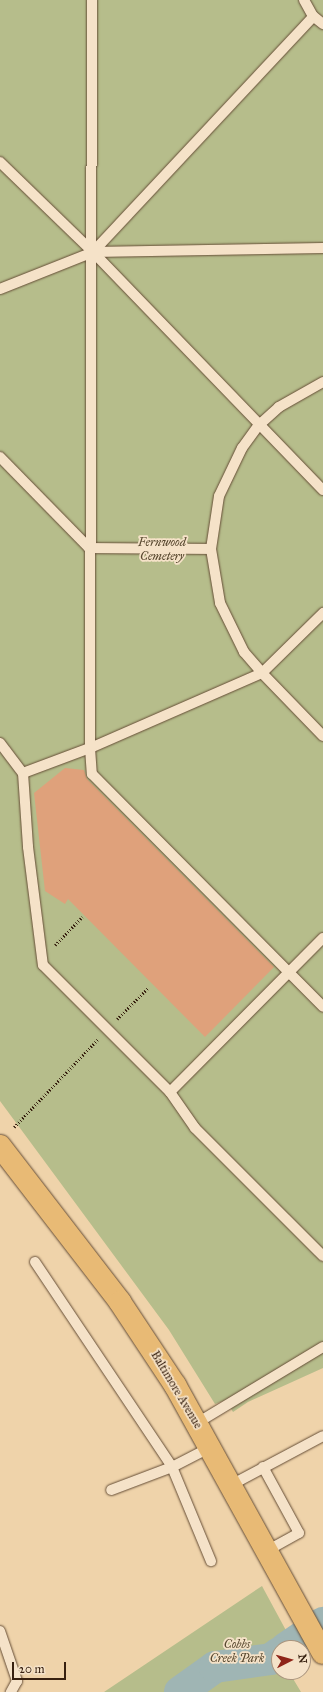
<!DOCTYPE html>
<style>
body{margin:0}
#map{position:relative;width:323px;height:1692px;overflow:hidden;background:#efd3aa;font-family:"IM FELL Great Primer",serif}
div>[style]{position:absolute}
.green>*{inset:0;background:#b6bd8b}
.river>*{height:32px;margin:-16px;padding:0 16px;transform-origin:16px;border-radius:16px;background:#9fb5b4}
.building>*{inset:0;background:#dfa17b}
.path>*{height:2.5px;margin-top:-1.25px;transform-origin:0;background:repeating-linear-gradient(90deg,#37200f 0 1px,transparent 0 3px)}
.roads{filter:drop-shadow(0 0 1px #654d36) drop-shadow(0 0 1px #654d36)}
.lane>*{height:10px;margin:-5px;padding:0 5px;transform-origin:5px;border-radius:5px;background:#f5e2c8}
.primary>*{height:22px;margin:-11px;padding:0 11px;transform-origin:11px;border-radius:11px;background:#e8ba75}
span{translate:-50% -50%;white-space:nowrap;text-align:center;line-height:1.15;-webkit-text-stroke:3.5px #f5e2c8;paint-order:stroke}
.park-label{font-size:12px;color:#57472e;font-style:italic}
.street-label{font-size:12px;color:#37200f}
.north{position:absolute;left:271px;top:1640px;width:40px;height:40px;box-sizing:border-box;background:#f5e2c8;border:1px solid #a9947e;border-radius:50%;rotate:84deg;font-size:11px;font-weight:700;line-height:16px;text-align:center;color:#37200f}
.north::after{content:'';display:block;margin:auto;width:14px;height:18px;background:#8f2418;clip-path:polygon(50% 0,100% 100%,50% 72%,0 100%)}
.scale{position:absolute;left:12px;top:1662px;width:54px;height:18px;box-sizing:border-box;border:2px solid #37200f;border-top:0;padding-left:5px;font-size:12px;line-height:14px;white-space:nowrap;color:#37200f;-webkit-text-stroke:3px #f5e2c8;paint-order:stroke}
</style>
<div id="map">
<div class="green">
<i style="clip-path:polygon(0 0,323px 0,323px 1368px,248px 1402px,233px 1412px,226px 1400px,215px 1404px,169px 1330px,0 1101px)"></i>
<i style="clip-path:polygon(262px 1586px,289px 1636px,281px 1644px,277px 1652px,279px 1672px,289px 1672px,301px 1692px,104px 1692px)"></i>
</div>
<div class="river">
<i style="left:286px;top:1648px;width:45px;rotate:-34deg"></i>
<i style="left:180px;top:1692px;width:43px;rotate:-35.5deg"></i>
<i style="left:215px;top:1667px;width:57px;rotate:-8.1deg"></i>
<i style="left:271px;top:1659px;width:10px;rotate:-37deg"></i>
</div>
<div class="building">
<i style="clip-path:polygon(65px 768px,84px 770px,87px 779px,274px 967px,205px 1037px,68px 899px,65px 904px,45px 891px,34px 793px)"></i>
</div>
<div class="path">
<i style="left:55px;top:945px;width:39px;rotate:-46deg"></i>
<i style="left:117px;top:1019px;width:44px;rotate:-45deg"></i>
<i style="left:14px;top:1127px;width:122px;rotate:-46.3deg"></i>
</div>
<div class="roads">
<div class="lane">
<i style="left:304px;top:0;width:18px;rotate:61deg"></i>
<i style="left:313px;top:16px;width:13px;rotate:39deg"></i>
<i style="left:0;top:162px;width:129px;rotate:44.1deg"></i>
<i style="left:93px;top:252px;width:331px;rotate:46deg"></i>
<i style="left:93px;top:252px;width:322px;rotate:-46.9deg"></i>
<i style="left:0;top:289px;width:100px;rotate:-21.7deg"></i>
<i style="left:93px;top:252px;width:230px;rotate:-1deg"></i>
<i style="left:323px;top:382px;width:51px;rotate:150.4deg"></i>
<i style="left:279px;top:407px;width:28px;rotate:138deg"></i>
<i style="left:258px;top:426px;width:27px;rotate:126deg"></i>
<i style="left:242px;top:448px;width:53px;rotate:115.6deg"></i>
<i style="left:219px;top:496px;width:54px;rotate:98.6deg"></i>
<i style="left:211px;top:549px;width:55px;rotate:80.5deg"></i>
<i style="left:220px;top:603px;width:55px;rotate:63.9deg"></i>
<i style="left:244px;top:652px;width:28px;rotate:49deg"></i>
<i style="left:262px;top:673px;width:86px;rotate:-44.5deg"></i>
<i style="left:0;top:457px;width:127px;rotate:45.6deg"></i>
<i style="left:89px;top:548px;width:122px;rotate:0.5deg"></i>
<i style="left:323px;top:736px;width:88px;rotate:-134.1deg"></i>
<i style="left:262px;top:673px;width:188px;rotate:156.4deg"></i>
<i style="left:90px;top:748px;width:26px;rotate:86deg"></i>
<i style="left:92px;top:774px;width:328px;rotate:45.2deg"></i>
<i style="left:0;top:743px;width:38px;rotate:53deg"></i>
<i style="left:23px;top:773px;width:72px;rotate:-20.5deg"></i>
<i style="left:90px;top:748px;width:748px;rotate:-89.85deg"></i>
<i style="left:23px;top:773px;width:74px;rotate:86.1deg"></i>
<i style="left:28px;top:847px;width:119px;rotate:82.8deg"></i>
<i style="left:43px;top:965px;width:180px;rotate:45deg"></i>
<i style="left:170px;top:1092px;width:217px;rotate:-45.2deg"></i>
<i style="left:170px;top:1092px;width:44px;rotate:55.2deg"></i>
<i style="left:195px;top:1128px;width:181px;rotate:45deg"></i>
<i style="left:35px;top:1262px;width:247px;rotate:56.2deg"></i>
<i style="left:172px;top:1467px;width:65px;rotate:159.3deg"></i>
<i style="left:197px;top:1423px;width:147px;rotate:-31.1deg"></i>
<i style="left:209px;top:1448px;width:42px;rotate:152.8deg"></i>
<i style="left:172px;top:1467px;width:102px;rotate:67.5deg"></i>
<i style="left:263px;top:1467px;width:75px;rotate:61.4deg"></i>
<i style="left:299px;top:1533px;width:37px;rotate:151deg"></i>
<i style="left:231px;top:1485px;width:104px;rotate:-28deg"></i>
<i style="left:0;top:1631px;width:53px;rotate:71.2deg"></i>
<i style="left:17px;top:1681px;width:13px;rotate:119deg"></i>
</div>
<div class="primary">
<i style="left:0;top:1146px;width:197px;rotate:52.4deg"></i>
<i style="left:120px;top:1302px;width:100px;rotate:56.5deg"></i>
<i style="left:175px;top:1385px;width:306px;rotate:61.1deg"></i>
</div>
</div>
<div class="park-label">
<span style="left:162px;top:550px">Fernwood<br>Cemetery</span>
<span style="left:237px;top:1652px">Cobbs<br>Creek Park</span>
</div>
<div class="street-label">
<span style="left:176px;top:1390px;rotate:59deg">Baltimore Avenue</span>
</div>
<div class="north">N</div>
<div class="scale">20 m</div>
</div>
